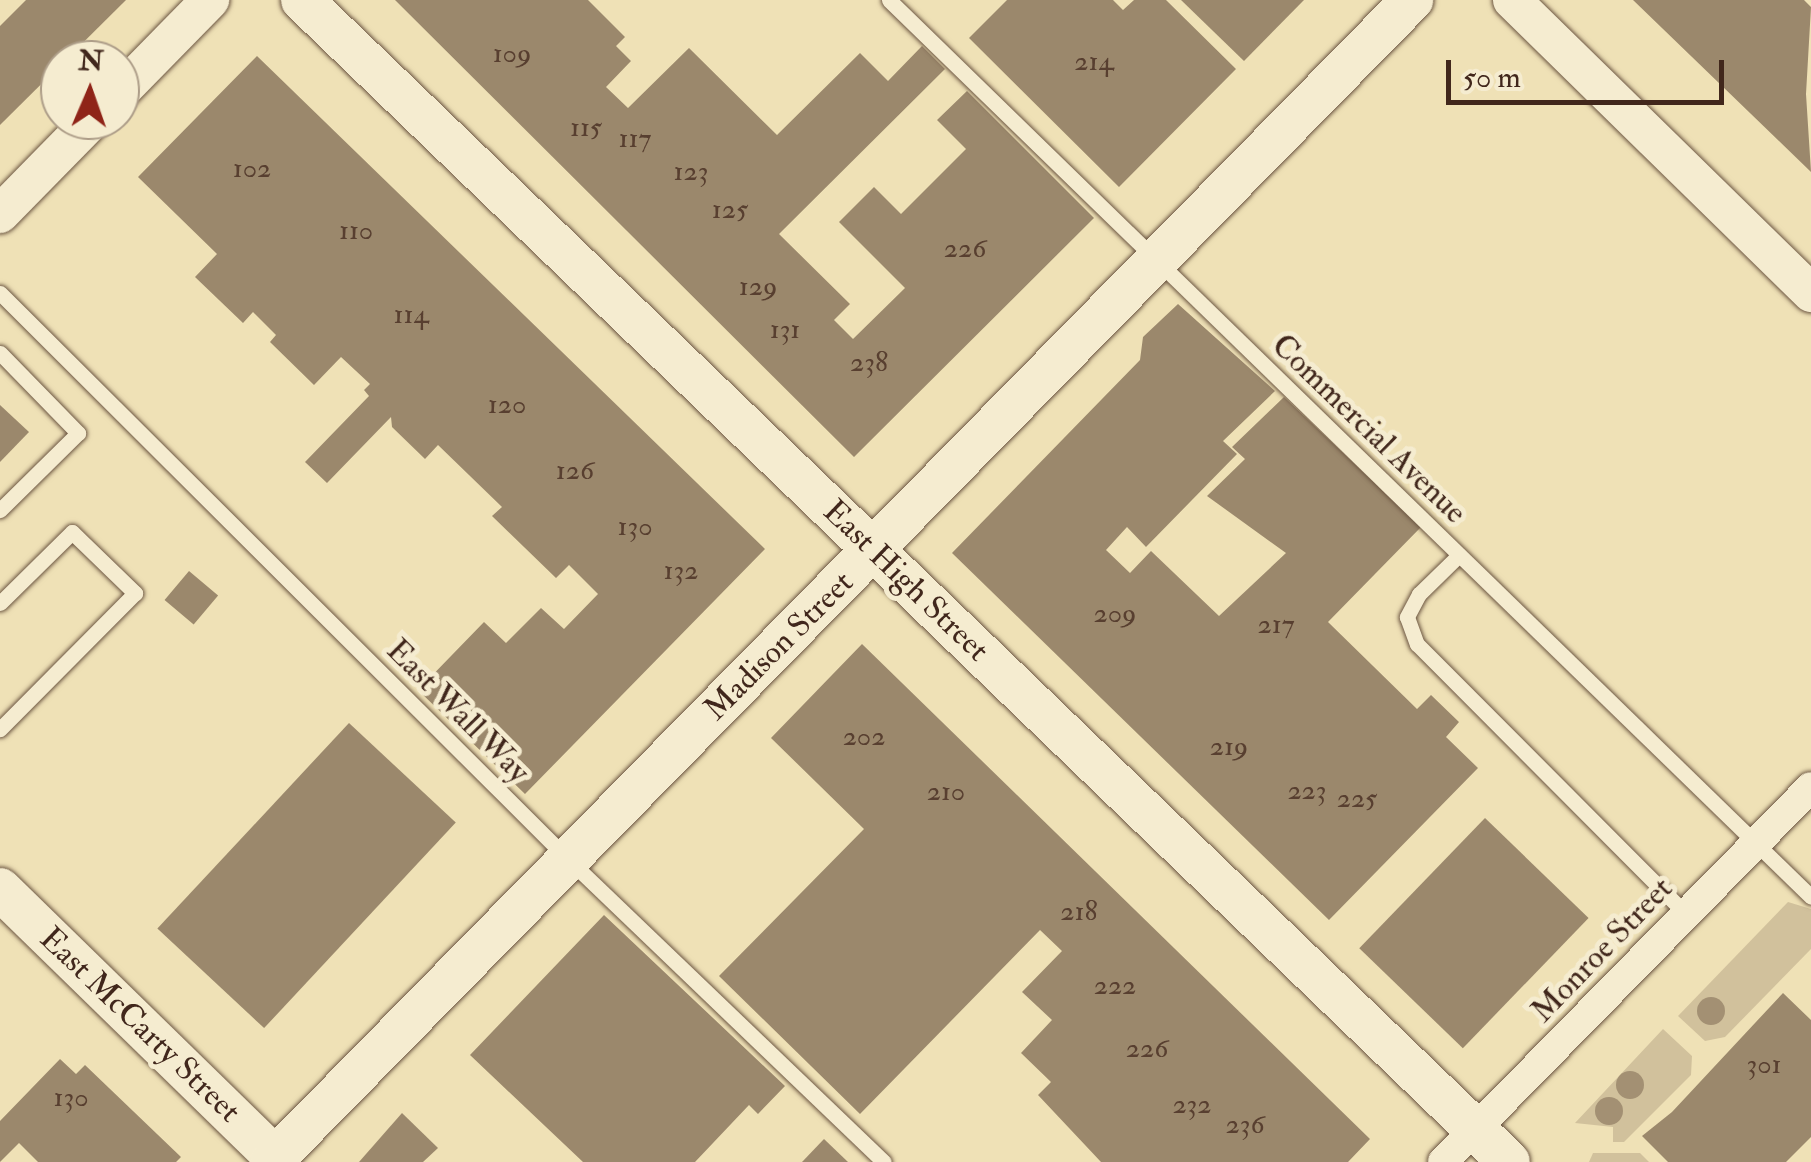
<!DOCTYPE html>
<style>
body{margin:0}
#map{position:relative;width:1811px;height:1162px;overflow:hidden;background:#efe1b6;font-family:"IM FELL Double Pica",serif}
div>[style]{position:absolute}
.green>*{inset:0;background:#d1c19c}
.building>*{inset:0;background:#9b886c;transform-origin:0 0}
.roads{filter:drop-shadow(0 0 2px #6c5642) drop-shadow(0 0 2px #6c5642)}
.service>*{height:15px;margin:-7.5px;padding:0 7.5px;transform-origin:7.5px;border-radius:7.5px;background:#f5ecd0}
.minor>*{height:30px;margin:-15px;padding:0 15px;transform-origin:15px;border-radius:15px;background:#f5ecd0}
.tertiary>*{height:38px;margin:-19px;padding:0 19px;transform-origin:19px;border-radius:19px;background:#f5ecd0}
.secondary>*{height:42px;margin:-21px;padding:0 21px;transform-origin:21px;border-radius:21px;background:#f5ecd0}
.trees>*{width:28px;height:28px;margin:-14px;border-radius:50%;background:#a39073}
span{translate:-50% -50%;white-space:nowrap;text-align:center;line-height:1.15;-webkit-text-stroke:10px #f5ecd0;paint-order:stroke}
.number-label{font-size:28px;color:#583f30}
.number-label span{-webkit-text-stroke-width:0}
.street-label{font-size:32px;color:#41271c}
.north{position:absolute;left:40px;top:40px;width:100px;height:100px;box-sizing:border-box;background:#f5ecd0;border:2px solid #ad9d88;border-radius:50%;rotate:2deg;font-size:28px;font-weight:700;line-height:40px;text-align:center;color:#41271c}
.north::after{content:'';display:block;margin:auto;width:35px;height:45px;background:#8f2418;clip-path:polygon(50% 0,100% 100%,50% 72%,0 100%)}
.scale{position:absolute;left:1446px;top:60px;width:278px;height:45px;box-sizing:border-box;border:5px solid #41271c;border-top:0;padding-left:12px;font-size:30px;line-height:35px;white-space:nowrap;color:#41271c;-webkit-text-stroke:8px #f5ecd0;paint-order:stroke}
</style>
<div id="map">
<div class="green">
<i style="clip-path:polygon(1788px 902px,1811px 909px,1811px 949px,1725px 1037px,1705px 1041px,1678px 1016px)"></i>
<i style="clip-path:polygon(1663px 1029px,1692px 1056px,1691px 1075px,1624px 1142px,1613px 1142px,1613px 1127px,1575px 1123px)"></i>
<i style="clip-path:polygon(1593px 1153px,1640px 1153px,1649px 1162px,1589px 1162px)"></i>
</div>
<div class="building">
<i style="clip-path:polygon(26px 0,126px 0,0 125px,0 26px)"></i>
<i style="clip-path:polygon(395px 0,588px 0,625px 37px,616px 46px,631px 61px,606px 87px,628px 108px,689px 48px,777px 135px,860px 53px,888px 81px,922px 46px,945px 69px,779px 234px,850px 304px,834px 320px,853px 339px,905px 288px,839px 222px,874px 187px,901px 214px,966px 149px,937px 120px,967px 91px,1094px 218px,854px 457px)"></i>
<i style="clip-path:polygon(1007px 0,1113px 0,1123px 10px,1134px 0,1166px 0,1236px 69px,1119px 187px,969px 38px)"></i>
<i style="clip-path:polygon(1181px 0,1304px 0,1244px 61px)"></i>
<i style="clip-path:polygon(1633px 0,1804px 0,1811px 7px,1806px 94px,1811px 172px)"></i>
<i style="clip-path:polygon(257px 56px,765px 549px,525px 794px,418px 690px,484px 622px,506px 643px,541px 608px,564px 629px,598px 594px,569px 565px,556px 578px,492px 516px,502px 507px,469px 475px,438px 445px,425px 459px,392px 427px,391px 417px,327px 483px,305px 462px,369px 396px,364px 390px,370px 384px,341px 357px,314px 385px,270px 342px,276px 335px,253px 312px,243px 323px,195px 277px,217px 254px,138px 177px)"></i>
<i style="clip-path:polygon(1178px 304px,1275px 391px,1223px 441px,1237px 454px,1146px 547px,1127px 527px,1106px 550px,1130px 573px,1151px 551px,1219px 616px,1286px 553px,1207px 496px,1245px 459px,1232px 447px,1284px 397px,1421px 527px,1328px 622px,1417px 709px,1431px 695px,1459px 722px,1446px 737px,1478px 768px,1329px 920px,952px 553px,1140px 360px,1143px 337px)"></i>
<i style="clip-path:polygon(0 405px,29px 432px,0 462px)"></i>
<i style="left:189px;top:571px;width:38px;height:38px;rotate:40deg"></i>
<i style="clip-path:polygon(862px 644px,1370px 1139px,1348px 1162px,1101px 1162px,1038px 1095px,1051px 1082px,1021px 1053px,1052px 1020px,1022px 992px,1062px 951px,1040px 930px,860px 1114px,719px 976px,864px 829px,771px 738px)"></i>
<i style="left:349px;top:723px;width:146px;height:281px;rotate:43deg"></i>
<i style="left:1485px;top:818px;width:144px;height:181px;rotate:44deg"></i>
<i style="clip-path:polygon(604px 915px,785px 1086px,758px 1114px,749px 1105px,695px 1162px,583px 1162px,470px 1055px)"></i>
<i style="clip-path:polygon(1783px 993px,1811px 1020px,1811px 1137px,1786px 1162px,1668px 1162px,1642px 1136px,1672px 1112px)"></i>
<i style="clip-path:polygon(60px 1059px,76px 1074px,85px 1065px,181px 1157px,176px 1162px,38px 1162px,19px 1143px,0 1162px,0 1121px)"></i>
<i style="clip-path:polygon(402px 1113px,438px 1148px,423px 1162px,359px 1162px)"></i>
<i style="clip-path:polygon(824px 1139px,848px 1162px,802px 1162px)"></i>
</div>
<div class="roads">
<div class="service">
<i style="left:889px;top:0;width:1286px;rotate:44.21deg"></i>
<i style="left:0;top:293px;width:803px;rotate:44.9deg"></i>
<i style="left:569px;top:860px;width:436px;rotate:43.8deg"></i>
<i style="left:0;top:353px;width:112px;rotate:45.7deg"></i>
<i style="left:78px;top:433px;width:110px;rotate:135.4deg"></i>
<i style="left:1459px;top:555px;width:56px;rotate:135.7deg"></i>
<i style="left:1419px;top:594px;width:26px;rotate:118deg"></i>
<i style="left:1407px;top:617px;width:29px;rotate:70deg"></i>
<i style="left:1417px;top:644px;width:381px;rotate:45.1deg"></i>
<i style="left:0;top:603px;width:101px;rotate:-44.6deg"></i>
<i style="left:72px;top:532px;width:88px;rotate:44.1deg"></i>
<i style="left:135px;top:593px;width:192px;rotate:134.8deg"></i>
</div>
<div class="minor">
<i style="left:1443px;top:1162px;width:525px;rotate:-45.54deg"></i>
</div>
<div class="tertiary">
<i style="left:1512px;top:0;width:419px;rotate:44.4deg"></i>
<i style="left:120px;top:92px;width:129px;rotate:-45.6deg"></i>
<i style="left:0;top:214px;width:132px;rotate:-45.6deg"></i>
</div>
<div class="secondary">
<i style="left:302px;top:0;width:1675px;rotate:43.91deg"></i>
<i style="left:0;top:889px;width:391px;rotate:44.3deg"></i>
<i style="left:271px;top:1162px;width:1629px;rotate:-45.52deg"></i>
</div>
</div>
<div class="trees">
<i style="left:1711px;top:1011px"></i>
<i style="left:1630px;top:1085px"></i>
<i style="left:1609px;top:1111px"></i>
</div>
<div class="number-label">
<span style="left:512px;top:54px">109</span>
<span style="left:1094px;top:62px">214</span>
<span style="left:586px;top:128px">115</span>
<span style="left:635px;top:139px">117</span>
<span style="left:252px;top:169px">102</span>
<span style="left:691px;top:172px">123</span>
<span style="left:730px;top:210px">125</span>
<span style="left:356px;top:231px">110</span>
<span style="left:965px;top:249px">226</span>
<span style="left:758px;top:287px">129</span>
<span style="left:411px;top:315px">114</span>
<span style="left:785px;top:330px">131</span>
<span style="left:869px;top:363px">238</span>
<span style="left:507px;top:405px">120</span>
<span style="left:575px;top:471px">126</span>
<span style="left:635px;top:527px">130</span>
<span style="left:681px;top:571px">132</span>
<span style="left:1115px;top:614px">209</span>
<span style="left:1276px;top:625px">217</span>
<span style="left:864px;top:737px">202</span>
<span style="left:1229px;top:747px">219</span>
<span style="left:1307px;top:791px">223</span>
<span style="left:946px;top:792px">210</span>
<span style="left:1357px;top:799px">225</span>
<span style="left:1079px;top:912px">218</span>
<span style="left:1115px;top:986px">222</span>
<span style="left:1147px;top:1049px">226</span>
<span style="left:1764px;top:1065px">301</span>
<span style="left:71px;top:1098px">130</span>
<span style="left:1192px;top:1105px">232</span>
<span style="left:1245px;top:1125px">236</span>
</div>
<div class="street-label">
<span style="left:1369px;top:429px;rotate:44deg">Commercial Avenue</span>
<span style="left:906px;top:581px;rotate:44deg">East High Street</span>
<span style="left:779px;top:646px;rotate:-45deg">Madison Street</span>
<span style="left:458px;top:711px;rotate:45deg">East Wall Way</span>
<span style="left:1602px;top:950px;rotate:-46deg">Monroe Street</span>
<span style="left:140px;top:1025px;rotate:44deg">East McCarty Street</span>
</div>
<div class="north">N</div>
<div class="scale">50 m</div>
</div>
